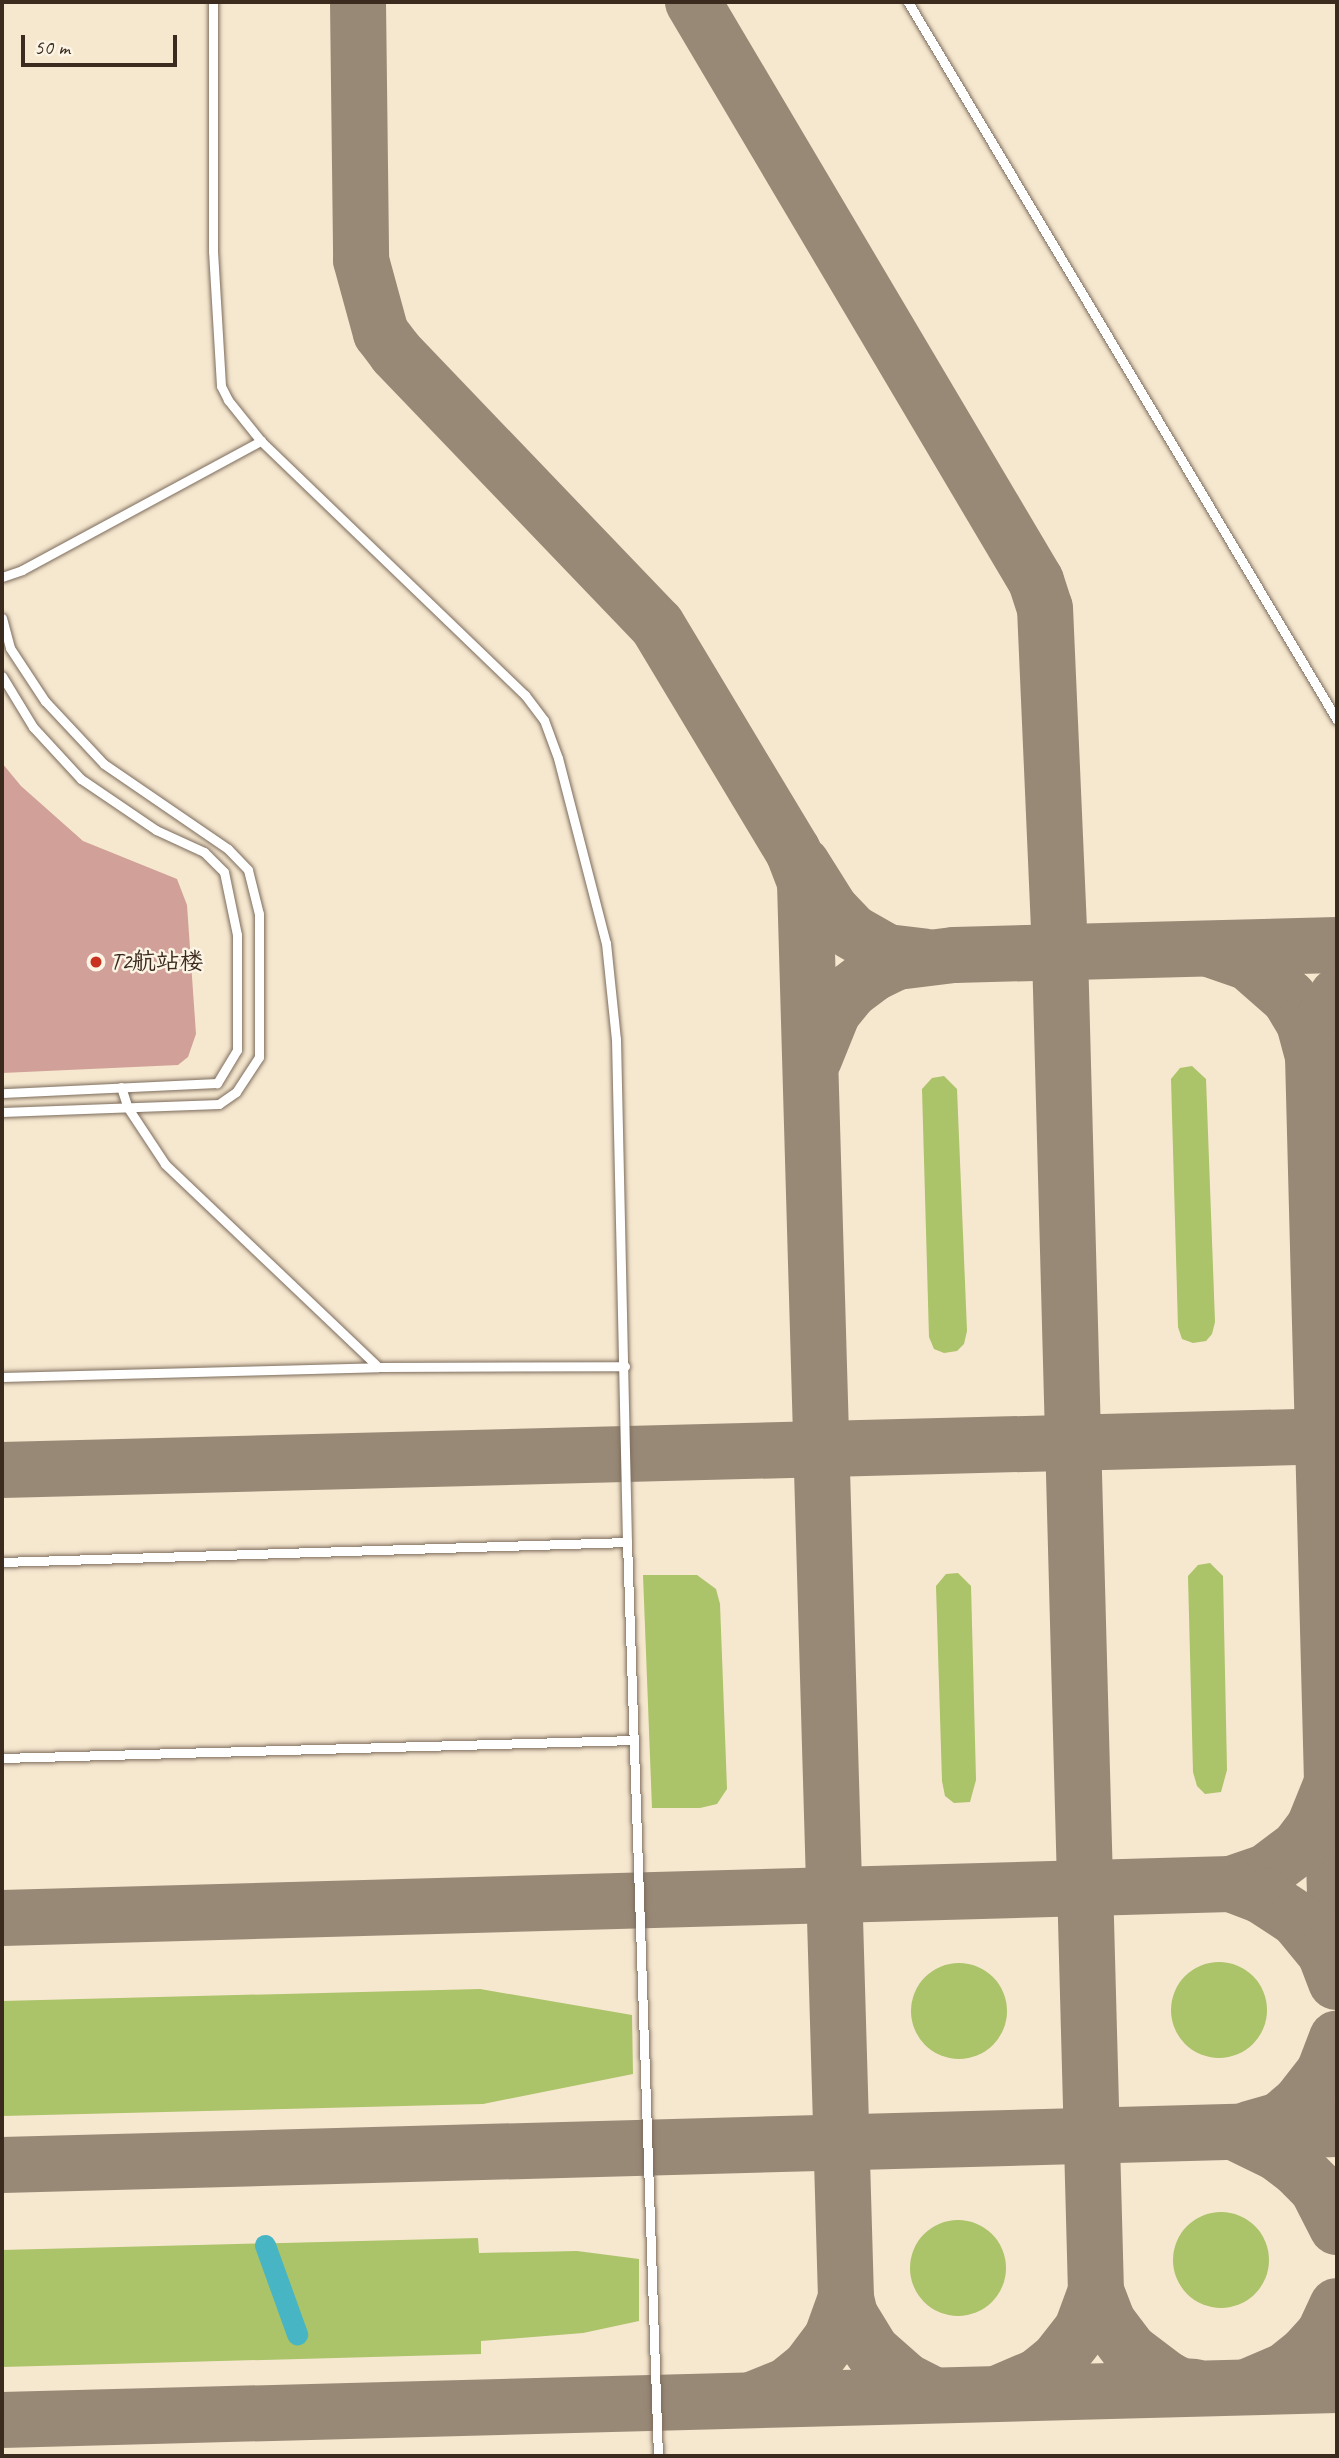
<!DOCTYPE html>
<meta charset="utf-8">
<style>
body{margin:0}
#map{position:relative;width:1339px;height:2458px;overflow:hidden;background:#f6e7cf;font-family:Caveat,"LXGW WenKai TC",sans-serif}
div>[style]{position:absolute}
.green>*{inset:0;background:#abc369}
.round{border-radius:50%}
.canal>*{height:21px;margin:-10.5px;padding:0 10.5px;transform-origin:10.5px;border-radius:10.5px;background:#48b5c4}
.taxiway>*{height:56px;margin:-28px;padding:0 28px;transform-origin:28px;border-radius:28px;background:#988876}
.building>*{inset:0;background:#d1a098}
.roads{filter:drop-shadow(0 0 2px #7c6c5c) drop-shadow(0 0 2px #7c6c5c)}
.lane>*{height:9px;margin:-4.5px;padding:0 4.5px;transform-origin:4.5px;border-radius:4.5px;background:#fff}
.dots>*{width:19px;height:19px;translate:-50% -50%;box-sizing:border-box;border:4px solid #fcf5e5;border-radius:50%}
span{translate:-50% -50%;white-space:nowrap;text-align:center;line-height:1.15;-webkit-text-stroke:5px #fcf5e5;paint-order:stroke}
.poi-label{font-size:24px;color:#3b2a1e}
.left{translate:0 -50%;text-align:left}
.frame{position:absolute;inset:0;border:4px solid #3b2a1e;pointer-events:none}
.scale{position:absolute;left:21px;top:35px;width:156px;height:32px;box-sizing:border-box;border:4px solid #3b2a1e;border-top:0;padding-left:9px;font-size:21px;line-height:24px;white-space:nowrap;color:#3b2a1e;-webkit-text-stroke:5px #fcf5e5;paint-order:stroke}
</style>
<div id="map">
<div class="green">
<i style="clip-path:polygon(1192px 1066px,1206px 1079px,1215px 1322px,1212px 1334px,1206px 1341px,1193px 1343px,1182px 1339px,1178px 1327px,1171px 1079px,1180px 1068px)"></i>
<i style="clip-path:polygon(944px 1076px,957px 1089px,967px 1331px,964px 1344px,957px 1351px,944px 1353px,934px 1349px,929px 1337px,922px 1089px,932px 1078px)"></i>
<i style="clip-path:polygon(1210px 1563px,1223px 1576px,1227px 1770px,1221px 1792px,1205px 1794px,1197px 1786px,1193px 1772px,1188px 1576px,1198px 1565px)"></i>
<i style="clip-path:polygon(958px 1573px,971px 1586px,976px 1780px,970px 1802px,954px 1803px,945px 1796px,942px 1781px,936px 1586px,946px 1574px)"></i>
<i style="clip-path:polygon(643px 1575px,697px 1575px,716px 1589px,720px 1604px,727px 1789px,717px 1804px,700px 1808px,652px 1808px)"></i>
<i class="round" style="left:1171px;top:1962px;width:96px;height:96px"></i>
<i class="round" style="left:911px;top:1963px;width:96px;height:96px"></i>
<i style="clip-path:polygon(480px 1989px,632px 2015px,633px 2074px,483px 2104px,2px 2116px,2px 2001px)"></i>
<i class="round" style="left:1173px;top:2212px;width:96px;height:96px"></i>
<i class="round" style="left:910px;top:2220px;width:96px;height:96px"></i>
<i style="clip-path:polygon(478px 2238px,479px 2253px,577px 2251px,639px 2259px,639px 2321px,583px 2333px,481px 2341px,481px 2354px,2px 2367px,2px 2250px)"></i>
</div>
<div class="canal">
<i style="left:265px;top:2245px;width:95px;rotate:70.2deg"></i>
</div>
<div class="taxiway">
<i style="left:358px;top:2px;width:258px;rotate:89.3deg"></i>
<i style="left:361px;top:260px;width:76px;rotate:74.7deg"></i>
<i style="left:381px;top:333px;width:25px;rotate:53deg"></i>
<i style="left:396px;top:353px;width:377px;rotate:46.2deg"></i>
<i style="left:657px;top:625px;width:264px;rotate:59deg"></i>
<i style="left:793px;top:851px;width:34px;rotate:69deg"></i>
<i style="left:805px;top:883px;width:1416px;rotate:88.34deg"></i>
<i style="left:693px;top:2px;width:673px;rotate:59.36deg"></i>
<i style="left:1036px;top:581px;width:28px;rotate:72deg"></i>
<i style="left:1045px;top:608px;width:345px;rotate:87.5deg"></i>
<i style="left:1060px;top:953px;width:1338px;rotate:88.46deg"></i>
<i style="left:802px;top:864px;width:54px;rotate:57.8deg"></i>
<i style="left:831px;top:910px;width:30px;rotate:46deg"></i>
<i style="left:852px;top:932px;width:40px;rotate:29.7deg"></i>
<i style="left:887px;top:952px;width:38px;rotate:7deg"></i>
<i style="left:1212px;top:950px;width:39px;rotate:19deg"></i>
<i style="left:1249px;top:963px;width:53px;rotate:41.2deg"></i>
<i style="left:1289px;top:998px;width:29px;rotate:59deg"></i>
<i style="left:1304px;top:1023px;width:34px;rotate:75deg"></i>
<i style="left:1313px;top:1056px;width:43px;rotate:-72.4deg"></i>
<i style="left:1326px;top:1015px;width:22px;rotate:-60deg"></i>
<i style="left:1313px;top:1056px;width:915px;rotate:88.5deg"></i>
<i style="left:814px;top:1059px;width:51px;rotate:-68deg"></i>
<i style="left:833px;top:1012px;width:27px;rotate:-51deg"></i>
<i style="left:850px;top:991px;width:30px;rotate:-37deg"></i>
<i style="left:874px;top:973px;width:25px;rotate:-26deg"></i>
<i style="left:897px;top:962px;width:57px;rotate:-7deg"></i>
<i style="left:954px;top:955px;width:383px;rotate:-1.5deg"></i>
<i style="left:2px;top:1470px;width:1335px;rotate:-1.46deg"></i>
<i style="left:1331px;top:1785px;width:45px;rotate:112deg"></i>
<i style="left:1314px;top:1827px;width:26px;rotate:127deg"></i>
<i style="left:1298px;top:1848px;width:40px;rotate:143deg"></i>
<i style="left:1266px;top:1872px;width:37px;rotate:161deg"></i>
<i style="left:1231px;top:1884px;width:33px;rotate:21deg"></i>
<i style="left:1262px;top:1896px;width:42px;rotate:33.3deg"></i>
<i style="left:1297px;top:1919px;width:44px;rotate:50.5deg"></i>
<i style="left:1325px;top:1953px;width:31px;rotate:69deg"></i>
<i style="left:2px;top:1918px;width:1229px;rotate:-1.58deg"></i>
<i style="left:1249px;top:2129px;width:32px;rotate:-16deg"></i>
<i style="left:1280px;top:2120px;width:26px;rotate:-40deg"></i>
<i style="left:1300px;top:2103px;width:39px;rotate:-52deg"></i>
<i style="left:1324px;top:2072px;width:36px;rotate:-69deg"></i>
<i style="left:1234px;top:2132px;width:48px;rotate:26deg"></i>
<i style="left:1277px;top:2153px;width:26px;rotate:37deg"></i>
<i style="left:1298px;top:2169px;width:27px;rotate:45deg"></i>
<i style="left:1317px;top:2188px;width:44px;rotate:62.9deg"></i>
<i style="left:2px;top:2165px;width:1335px;rotate:-1.54deg"></i>
<i style="left:1249px;top:2386px;width:39px;rotate:-23deg"></i>
<i style="left:1285px;top:2371px;width:27px;rotate:-39deg"></i>
<i style="left:1306px;top:2354px;width:27px;rotate:-48deg"></i>
<i style="left:1324px;top:2334px;width:31px;rotate:-65deg"></i>
<i style="left:1001px;top:2392px;width:39px;rotate:-23deg"></i>
<i style="left:1037px;top:2377px;width:27px;rotate:-39deg"></i>
<i style="left:1058px;top:2360px;width:39px;rotate:-52deg"></i>
<i style="left:1082px;top:2329px;width:40px;rotate:-69.8deg"></i>
<i style="left:1096px;top:2291px;width:33px;rotate:69deg"></i>
<i style="left:1108px;top:2322px;width:38px;rotate:53deg"></i>
<i style="left:1131px;top:2352px;width:45px;rotate:36.9deg"></i>
<i style="left:1167px;top:2379px;width:15px;rotate:28deg"></i>
<i style="left:1180px;top:2386px;width:15px;rotate:4deg"></i>
<i style="left:754px;top:2399px;width:37px;rotate:-22deg"></i>
<i style="left:788px;top:2385px;width:27px;rotate:-39deg"></i>
<i style="left:809px;top:2368px;width:39px;rotate:-53deg"></i>
<i style="left:832px;top:2337px;width:41px;rotate:-70.3deg"></i>
<i style="left:846px;top:2298px;width:17px;rotate:77deg"></i>
<i style="left:850px;top:2315px;width:42px;rotate:58.6deg"></i>
<i style="left:872px;top:2351px;width:45px;rotate:41.4deg"></i>
<i style="left:906px;top:2381px;width:28px;rotate:27deg"></i>
<i style="left:2px;top:2420px;width:1335px;rotate:-1.5deg"></i>
</div>
<div class="building">
<i style="clip-path:polygon(2px 763px,21px 786px,83px 841px,177px 879px,187px 905px,196px 1034px,188px 1057px,178px 1065px,2px 1073px)"></i>
</div>
<div class="roads">
<div class="lane">
<i style="left:213px;top:2px;width:249px;rotate:90deg"></i>
<i style="left:213px;top:251px;width:135px;rotate:86.6deg"></i>
<i style="left:221px;top:386px;width:16px;rotate:63deg"></i>
<i style="left:228px;top:400px;width:53px;rotate:51.2deg"></i>
<i style="left:261px;top:441px;width:366px;rotate:43.9deg"></i>
<i style="left:525px;top:695px;width:31px;rotate:53deg"></i>
<i style="left:544px;top:720px;width:40px;rotate:69.8deg"></i>
<i style="left:558px;top:758px;width:191px;rotate:75.5deg"></i>
<i style="left:606px;top:943px;width:97px;rotate:84.1deg"></i>
<i style="left:616px;top:1039px;width:503px;rotate:88.75deg"></i>
<i style="left:627px;top:1542px;width:915px;rotate:88.06deg"></i>
<i style="left:908px;top:2px;width:836px;rotate:59.14deg"></i>
<i style="left:2px;top:577px;width:21px;rotate:-19deg"></i>
<i style="left:22px;top:570px;width:272px;rotate:-28.4deg"></i>
<i style="left:2px;top:618px;width:31px;rotate:75deg"></i>
<i style="left:10px;top:648px;width:64px;rotate:56.6deg"></i>
<i style="left:45px;top:701px;width:86px;rotate:46.9deg"></i>
<i style="left:104px;top:764px;width:150px;rotate:34.4deg"></i>
<i style="left:228px;top:849px;width:29px;rotate:46deg"></i>
<i style="left:248px;top:870px;width:45px;rotate:76deg"></i>
<i style="left:259px;top:914px;width:143px;rotate:90deg"></i>
<i style="left:259px;top:1057px;width:42px;rotate:123.3deg"></i>
<i style="left:236px;top:1092px;width:21px;rotate:145deg"></i>
<i style="left:219px;top:1104px;width:217px;rotate:177.9deg"></i>
<i style="left:2px;top:676px;width:60px;rotate:58.7deg"></i>
<i style="left:33px;top:727px;width:71px;rotate:47.3deg"></i>
<i style="left:81px;top:779px;width:91px;rotate:34.2deg"></i>
<i style="left:156px;top:830px;width:53px;rotate:24.6deg"></i>
<i style="left:204px;top:852px;width:28px;rotate:45deg"></i>
<i style="left:224px;top:872px;width:64px;rotate:78.3deg"></i>
<i style="left:237px;top:935px;width:115px;rotate:90deg"></i>
<i style="left:237px;top:1050px;width:39px;rotate:121deg"></i>
<i style="left:217px;top:1083px;width:215px;rotate:177.3deg"></i>
<i style="left:121px;top:1087px;width:22px;rotate:72deg"></i>
<i style="left:128px;top:1108px;width:67px;rotate:56.5deg"></i>
<i style="left:165px;top:1164px;width:294px;rotate:43.6deg"></i>
<i style="left:2px;top:1377px;width:376px;rotate:-1.5deg"></i>
<i style="left:378px;top:1367px;width:247px;rotate:-0.2deg"></i>
<i style="left:2px;top:1562px;width:625px;rotate:-1.83deg"></i>
<i style="left:2px;top:1758px;width:631px;rotate:-1.63deg"></i>
</div>
</div>
<div class="dots">
<i style="left:96px;top:962px;background:#c8321e"></i>
</div>
<div class="poi-label">
<span class="left" style="left:110px;top:962px">T2航站楼</span>
</div>
<div class="frame"></div>
<div class="scale">50 m</div>
</div>
